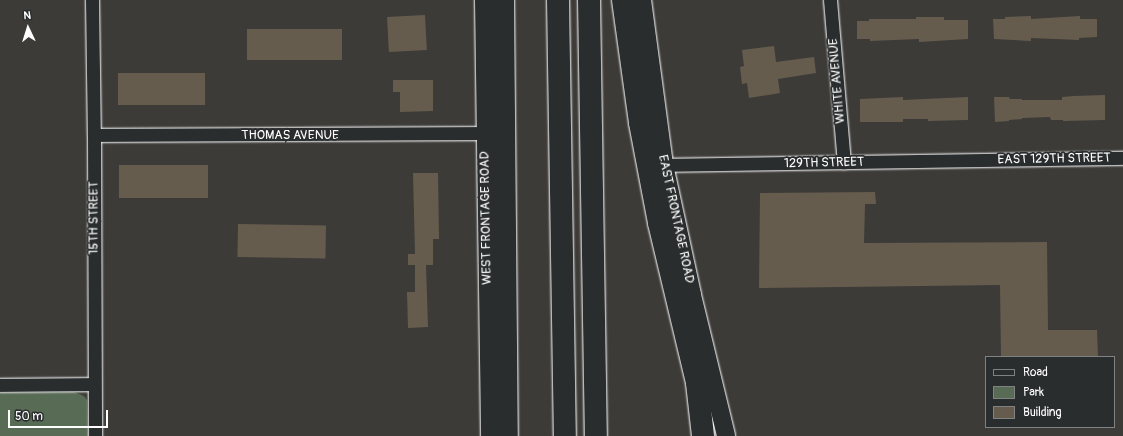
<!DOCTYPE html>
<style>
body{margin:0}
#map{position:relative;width:1123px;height:436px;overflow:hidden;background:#3c3b38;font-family:Pangolin,sans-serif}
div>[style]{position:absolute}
.green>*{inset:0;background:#586b55}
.building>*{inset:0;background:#665c4e;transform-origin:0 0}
.roads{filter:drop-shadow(0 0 1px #fff) drop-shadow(0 0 1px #fff)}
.street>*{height:13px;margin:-6.5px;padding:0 6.5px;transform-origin:6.5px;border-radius:6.5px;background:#2a2d2e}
.secondary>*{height:18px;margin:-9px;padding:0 9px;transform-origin:9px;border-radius:9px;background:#2a2d2e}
.highway>*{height:22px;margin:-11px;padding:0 11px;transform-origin:11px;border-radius:11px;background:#2a2d2e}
span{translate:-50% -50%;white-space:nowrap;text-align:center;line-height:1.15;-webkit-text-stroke:3.5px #2a2d2e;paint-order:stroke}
.street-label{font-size:13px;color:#fff}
.legend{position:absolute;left:985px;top:356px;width:130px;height:72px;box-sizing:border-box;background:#2a2d2e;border:1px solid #7f8182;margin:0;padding:5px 7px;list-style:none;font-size:12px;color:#fff}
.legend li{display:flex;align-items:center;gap:8px;height:20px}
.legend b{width:20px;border:1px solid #7f8182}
.north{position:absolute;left:8px;top:8px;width:40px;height:40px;-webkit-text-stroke:3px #2a2d2e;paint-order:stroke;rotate:356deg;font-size:11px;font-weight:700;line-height:16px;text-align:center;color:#fff}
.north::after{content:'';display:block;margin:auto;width:14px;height:18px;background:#fff;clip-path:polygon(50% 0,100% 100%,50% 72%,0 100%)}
.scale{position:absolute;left:8px;top:410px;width:100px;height:18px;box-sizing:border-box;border:2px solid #fff;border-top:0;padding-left:5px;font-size:12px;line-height:14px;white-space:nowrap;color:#fff;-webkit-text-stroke:3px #2a2d2e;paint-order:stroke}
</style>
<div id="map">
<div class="green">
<i style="clip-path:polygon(74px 392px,84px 396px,87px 400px,88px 436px,0 436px,0 393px)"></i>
</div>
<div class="building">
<i style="left:425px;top:15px;width:35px;height:38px;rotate:87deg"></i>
<i style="clip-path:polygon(1031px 16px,1031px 19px,1080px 16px,1080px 19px,1097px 19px,1097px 37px,1079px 38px,1079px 40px,1031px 38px,1031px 41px,994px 39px,993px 19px,1005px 19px,1005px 17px)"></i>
<i style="clip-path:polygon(916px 17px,944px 17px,944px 20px,968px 20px,968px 39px,919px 42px,919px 39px,870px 41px,870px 39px,857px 39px,857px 21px,869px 21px,869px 19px,916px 19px)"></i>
<i style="left:247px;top:29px;width:95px;height:31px"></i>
<i style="clip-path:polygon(774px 46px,776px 62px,814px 57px,816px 73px,778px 79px,780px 93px,749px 98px,747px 83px,742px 84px,740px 67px,744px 66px,742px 50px)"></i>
<i style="left:118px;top:73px;width:87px;height:32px"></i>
<i style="clip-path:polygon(393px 80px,433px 80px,433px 111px,400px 112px,400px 92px,393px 92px)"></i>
<i style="clip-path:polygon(1105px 95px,1105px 120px,1063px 121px,1063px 120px,1051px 120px,1050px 117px,1022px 118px,1022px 119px,1009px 120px,1009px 121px,995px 122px,994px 97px,1009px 97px,1010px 99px,1022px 99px,1022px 100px,1062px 100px,1062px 97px,1074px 96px)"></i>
<i style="clip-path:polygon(903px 97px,903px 100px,968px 97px,968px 120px,928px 121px,928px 119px,903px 119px,903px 122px,860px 122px,860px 99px)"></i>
<i style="left:208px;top:165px;width:33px;height:89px;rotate:90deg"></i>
<i style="clip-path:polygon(413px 173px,438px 173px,439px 239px,433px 239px,433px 265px,426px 265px,428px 327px,408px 328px,407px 292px,415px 292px,415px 265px,408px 265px,408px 254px,415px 254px)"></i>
<i style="clip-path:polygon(875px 192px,876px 204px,865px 204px,864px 243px,1047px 242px,1048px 330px,1097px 330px,1098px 357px,1001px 357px,1000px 285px,759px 288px,760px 193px)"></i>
<i style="left:238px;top:224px;width:88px;height:33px;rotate:1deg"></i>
</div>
<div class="roads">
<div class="street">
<i style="left:92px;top:0;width:135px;rotate:89.2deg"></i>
<i style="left:94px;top:135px;width:301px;rotate:89.8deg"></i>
<i style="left:830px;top:0;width:163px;rotate:85.1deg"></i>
<i style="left:94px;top:135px;width:391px;rotate:-0.3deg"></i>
<i style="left:664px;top:165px;width:459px;rotate:-0.9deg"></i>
<i style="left:0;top:385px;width:93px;rotate:-0.6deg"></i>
</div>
<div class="secondary">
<i style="left:484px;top:0;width:436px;rotate:89.2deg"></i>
<i style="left:642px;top:0;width:166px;rotate:82.4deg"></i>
<i style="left:664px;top:165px;width:133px;rotate:77.8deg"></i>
<i style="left:692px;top:295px;width:145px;rotate:76.4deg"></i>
</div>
<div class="highway">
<i style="left:503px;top:0;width:436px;rotate:89.5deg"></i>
<i style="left:558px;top:0;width:436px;rotate:89.1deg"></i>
<i style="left:589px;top:0;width:436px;rotate:89.1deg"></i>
<i style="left:623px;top:0;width:124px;rotate:82.1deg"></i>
<i style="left:640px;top:123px;width:102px;rotate:79.2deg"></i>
<i style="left:659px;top:223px;width:164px;rotate:76.6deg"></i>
<i style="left:697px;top:383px;width:53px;rotate:83.5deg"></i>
</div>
</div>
<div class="street-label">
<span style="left:837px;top:81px;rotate:-95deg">WHITE AVENUE</span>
<span style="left:290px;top:135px">THOMAS AVENUE</span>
<span style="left:1054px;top:159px;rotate:-1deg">EAST 129TH STREET</span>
<span style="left:824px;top:163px;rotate:-1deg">129TH STREET</span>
<span style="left:94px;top:218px;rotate:-90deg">15TH STREET</span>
<span style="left:486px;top:218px;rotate:-91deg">WEST FRONTAGE ROAD</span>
<span style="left:676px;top:219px;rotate:78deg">EAST FRONTAGE ROAD</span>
</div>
<ul class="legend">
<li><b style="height:5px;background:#2a2d2e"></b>Road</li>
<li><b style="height:11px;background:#586b55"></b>Park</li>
<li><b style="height:11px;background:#665c4e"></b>Building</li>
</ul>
<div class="north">N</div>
<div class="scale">50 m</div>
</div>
